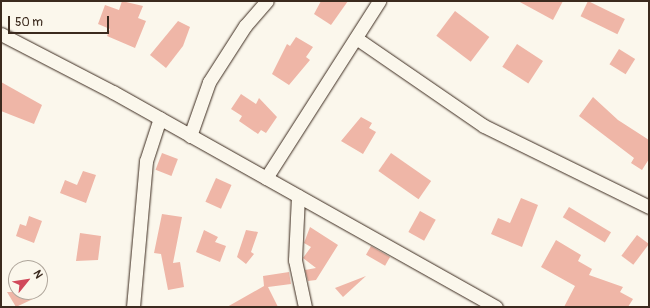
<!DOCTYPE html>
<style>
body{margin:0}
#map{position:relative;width:650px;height:308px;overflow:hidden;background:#fbf7ec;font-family:Pangolin,sans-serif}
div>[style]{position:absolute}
.building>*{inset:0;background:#efb6a7;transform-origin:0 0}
.roads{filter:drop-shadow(0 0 1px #3b2a1e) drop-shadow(0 0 1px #3b2a1e)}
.minor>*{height:13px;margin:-6.5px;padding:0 6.5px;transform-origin:6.5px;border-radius:6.5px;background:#fbf7ec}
span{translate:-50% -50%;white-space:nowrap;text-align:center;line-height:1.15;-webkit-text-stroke:3px #fbf7ec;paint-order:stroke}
.frame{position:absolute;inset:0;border:2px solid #3b2a1e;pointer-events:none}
.north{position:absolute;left:8px;top:260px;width:40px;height:40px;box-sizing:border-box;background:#fbf7ec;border:1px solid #aea59a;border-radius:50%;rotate:60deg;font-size:11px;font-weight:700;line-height:16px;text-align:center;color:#3b2a1e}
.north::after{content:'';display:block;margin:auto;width:14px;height:18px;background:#d1495b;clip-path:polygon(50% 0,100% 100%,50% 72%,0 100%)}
.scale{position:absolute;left:8px;top:16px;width:101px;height:18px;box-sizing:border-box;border:2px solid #3b2a1e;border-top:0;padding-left:5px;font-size:12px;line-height:14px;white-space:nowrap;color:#3b2a1e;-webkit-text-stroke:3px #fbf7ec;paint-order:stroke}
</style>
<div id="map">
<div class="building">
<i style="clip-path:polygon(122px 1px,143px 6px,138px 18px,146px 21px,135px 48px,107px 36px,110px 29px,98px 24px,105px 5px,119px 10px)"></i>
<i style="clip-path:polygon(321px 1px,348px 1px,331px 25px,314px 14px)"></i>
<i style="clip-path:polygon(518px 1px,563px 1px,553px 20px)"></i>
<i style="left:588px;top:1px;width:41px;height:17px;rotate:26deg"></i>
<i style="left:455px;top:11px;width:43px;height:31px;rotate:37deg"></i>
<i style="clip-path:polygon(178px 21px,190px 27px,183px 46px,166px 68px,150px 55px)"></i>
<i style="clip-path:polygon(296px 37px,313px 47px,306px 57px,310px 60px,289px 85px,272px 74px,287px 44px,290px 46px)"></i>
<i style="left:517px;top:44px;width:31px;height:27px;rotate:33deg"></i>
<i style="left:619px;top:49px;width:19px;height:18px;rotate:32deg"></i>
<i style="clip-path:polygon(1px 82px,42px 105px,34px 124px,1px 111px)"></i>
<i style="clip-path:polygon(241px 94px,256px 104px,259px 98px,277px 117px,266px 133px,261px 130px,258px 134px,239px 121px,242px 116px,231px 109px)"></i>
<i style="clip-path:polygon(593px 97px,618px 120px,649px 140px,649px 159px,642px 170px,631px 163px,634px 158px,579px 116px)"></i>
<i style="clip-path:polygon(361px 117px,372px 123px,369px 128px,376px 132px,363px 154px,341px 141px)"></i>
<i style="left:162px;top:153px;width:17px;height:18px;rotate:21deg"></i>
<i style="left:391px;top:153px;width:49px;height:22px;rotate:35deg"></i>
<i style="clip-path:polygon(83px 171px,96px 175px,86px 203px,60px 193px,65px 180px,77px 185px)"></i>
<i style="left:216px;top:178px;width:17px;height:26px;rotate:24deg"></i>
<i style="clip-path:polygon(521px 198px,538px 205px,522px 247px,491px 234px,498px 218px,510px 223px)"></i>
<i style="left:569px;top:207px;width:49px;height:12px;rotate:31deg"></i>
<i style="left:420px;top:211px;width:18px;height:24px;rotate:29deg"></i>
<i style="clip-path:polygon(162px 214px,182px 217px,173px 263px,180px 262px,184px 287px,168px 290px,161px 254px,154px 253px)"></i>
<i style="clip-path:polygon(29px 216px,42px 221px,34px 243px,16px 236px,20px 224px,26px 226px)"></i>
<i style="clip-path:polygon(310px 227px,338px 245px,316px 280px,308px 281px,305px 270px,316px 268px,303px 258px,311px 247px,304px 243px)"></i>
<i style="clip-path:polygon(204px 230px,218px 237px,215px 242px,226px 246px,220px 262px,196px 252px)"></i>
<i style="clip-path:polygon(246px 230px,258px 232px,251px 252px,254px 254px,246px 264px,237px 257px)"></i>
<i style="clip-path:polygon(80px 233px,101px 236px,98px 260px,76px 261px)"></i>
<i style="left:637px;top:235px;width:15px;height:26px;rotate:37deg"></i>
<i style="clip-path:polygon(556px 240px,581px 255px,578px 261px,592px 269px,589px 275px,623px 287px,620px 292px,633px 299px,628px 307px,564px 307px,575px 286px,541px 267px)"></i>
<i style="left:371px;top:246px;width:22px;height:10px;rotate:30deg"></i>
<i style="clip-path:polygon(289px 272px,291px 284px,268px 287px,278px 307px,227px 307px,264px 286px,263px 276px)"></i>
<i style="clip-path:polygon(366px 276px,343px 297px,335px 288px)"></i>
<i style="clip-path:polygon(7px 292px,29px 292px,33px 299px,16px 307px)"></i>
</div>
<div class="roads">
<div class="minor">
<i style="left:1px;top:34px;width:126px;rotate:27.4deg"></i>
<i style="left:113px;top:92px;width:439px;rotate:29.3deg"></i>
<i style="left:356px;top:38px;width:155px;rotate:34.5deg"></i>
<i style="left:484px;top:126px;width:184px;rotate:26.1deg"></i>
<i style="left:190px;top:136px;width:57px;rotate:-70.6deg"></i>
<i style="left:209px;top:82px;width:67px;rotate:-57.3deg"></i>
<i style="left:245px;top:26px;width:33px;rotate:-49deg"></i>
<i style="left:266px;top:178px;width:210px;rotate:-57.4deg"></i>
<i style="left:298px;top:196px;width:64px;rotate:92.7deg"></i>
<i style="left:295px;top:260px;width:48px;rotate:78deg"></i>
<i style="left:133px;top:307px;width:147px;rotate:-84.9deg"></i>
<i style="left:146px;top:161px;width:45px;rotate:-72deg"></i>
</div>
</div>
<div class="frame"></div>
<div class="north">N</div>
<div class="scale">50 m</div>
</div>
